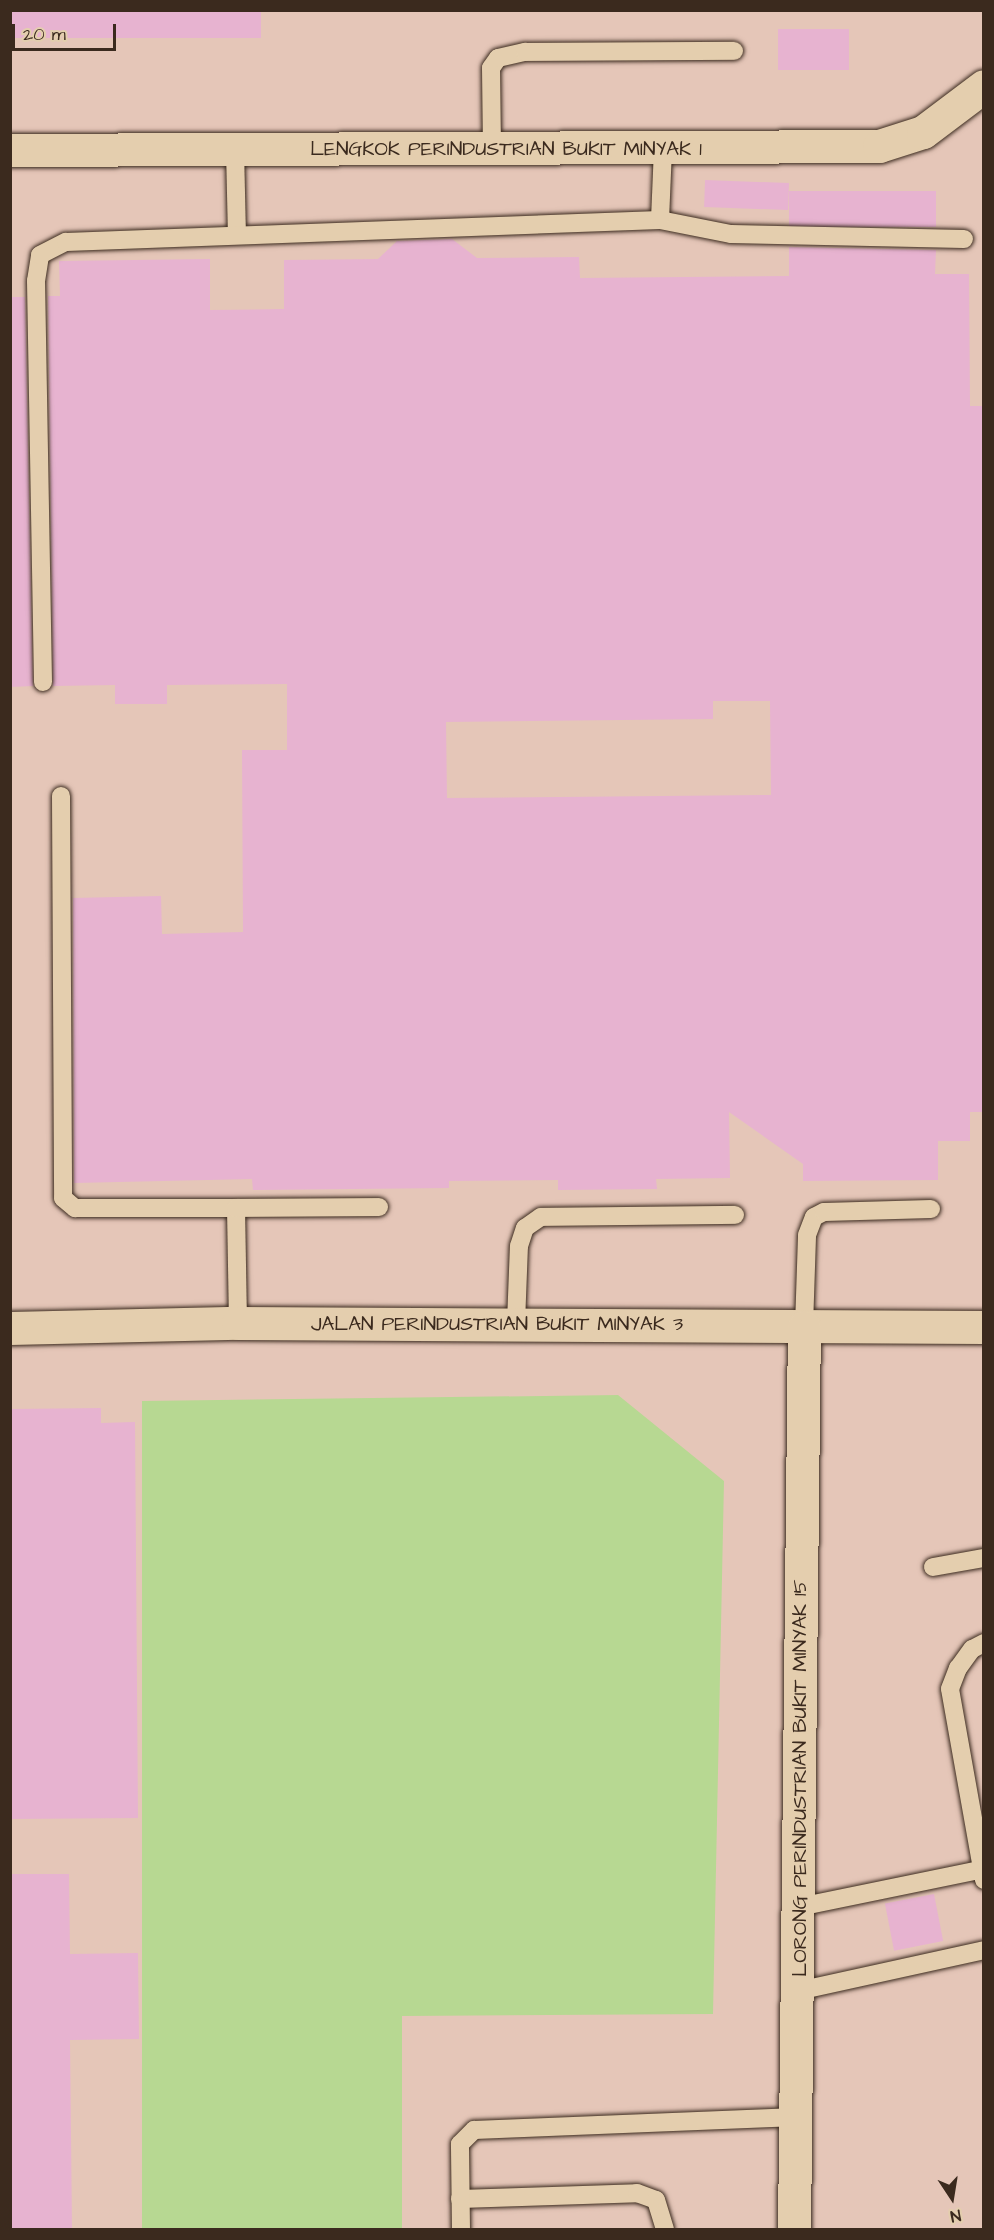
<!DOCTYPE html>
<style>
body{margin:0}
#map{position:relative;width:994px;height:2240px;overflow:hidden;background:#e4ceae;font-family:"Architects Daughter",sans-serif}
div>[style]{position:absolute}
.built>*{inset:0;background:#e5c6b8;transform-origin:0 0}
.green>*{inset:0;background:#b7d892}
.building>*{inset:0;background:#e7b3d0;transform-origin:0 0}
.roads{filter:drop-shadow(0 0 2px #3b2a1e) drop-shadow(0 0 2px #3b2a1e)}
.service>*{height:18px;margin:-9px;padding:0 9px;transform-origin:9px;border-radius:9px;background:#e4ceae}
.minor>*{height:33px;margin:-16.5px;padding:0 16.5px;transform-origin:16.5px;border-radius:16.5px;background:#e4ceae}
span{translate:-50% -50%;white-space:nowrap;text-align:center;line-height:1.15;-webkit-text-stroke:4.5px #e4ceae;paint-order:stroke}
.street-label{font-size:20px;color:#3b2a1e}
.frame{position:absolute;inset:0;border:12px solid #3b2a1e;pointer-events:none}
.north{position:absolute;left:922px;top:2168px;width:60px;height:60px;-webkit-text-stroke:4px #e4ceae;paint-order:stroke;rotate:168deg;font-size:16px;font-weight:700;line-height:24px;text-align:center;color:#3b2a1e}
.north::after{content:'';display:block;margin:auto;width:21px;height:27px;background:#3b2a1e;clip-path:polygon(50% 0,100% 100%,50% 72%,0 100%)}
.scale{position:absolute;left:12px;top:24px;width:104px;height:27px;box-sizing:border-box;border:3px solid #3b2a1e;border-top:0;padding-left:8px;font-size:18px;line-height:21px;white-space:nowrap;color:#3b2a1e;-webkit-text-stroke:4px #e4ceae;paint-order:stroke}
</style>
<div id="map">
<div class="built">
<i style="left:11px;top:11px;width:972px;height:2219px"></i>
</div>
<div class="green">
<i style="clip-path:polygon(618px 1395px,724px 1481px,713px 2014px,402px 2016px,402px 2229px,142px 2229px,142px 1401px)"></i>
</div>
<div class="building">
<i style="left:10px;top:10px;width:251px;height:28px"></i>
<i style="left:849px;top:29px;width:41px;height:71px;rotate:90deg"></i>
<i style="left:789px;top:183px;width:27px;height:84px;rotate:92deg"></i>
<i style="left:936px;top:191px;width:36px;height:147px;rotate:90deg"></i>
<i style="clip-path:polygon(evenodd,452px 239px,477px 258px,579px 257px,580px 278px,789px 276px,789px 247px,936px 250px,935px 274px,969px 274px,970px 406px,982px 406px,984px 442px,984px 1112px,970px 1112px,970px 1141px,938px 1141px,938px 1180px,803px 1181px,803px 1164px,729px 1112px,730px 1178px,656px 1179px,657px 1189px,558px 1190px,558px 1180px,449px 1181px,449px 1188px,253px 1190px,252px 1179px,74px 1183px,73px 898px,161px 896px,162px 934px,243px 932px,242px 750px,287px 750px,287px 684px,167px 685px,167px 704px,115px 704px,115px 685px,53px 686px,48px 296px,60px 296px,59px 261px,210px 259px,210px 310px,284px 309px,284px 260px,378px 259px,397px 241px,452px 239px,713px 701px,770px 701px,771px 795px,447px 798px,446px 722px,713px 719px,713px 701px)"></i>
<i style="clip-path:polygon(10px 297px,25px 297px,33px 686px,10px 687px)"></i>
<i style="clip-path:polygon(101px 1408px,101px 1423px,135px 1422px,138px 1818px,10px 1819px,10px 1409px)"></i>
<i style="clip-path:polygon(10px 1874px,69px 1874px,70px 1954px,138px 1953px,139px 2039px,70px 2040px,72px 2229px,10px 2229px)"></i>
<i style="left:934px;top:1894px;width:48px;height:50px;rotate:79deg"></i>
</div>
<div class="roads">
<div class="service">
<i style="left:235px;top:149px;width:86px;rotate:88.7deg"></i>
<i style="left:492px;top:149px;width:81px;rotate:-90.7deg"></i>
<i style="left:491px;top:68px;width:12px;rotate:-55deg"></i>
<i style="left:498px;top:58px;width:28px;rotate:-13deg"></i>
<i style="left:525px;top:52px;width:209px;rotate:-0.3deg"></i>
<i style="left:660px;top:220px;width:72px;rotate:11.2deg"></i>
<i style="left:731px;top:234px;width:233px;rotate:1.2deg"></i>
<i style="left:43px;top:682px;width:401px;rotate:-91deg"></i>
<i style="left:36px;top:281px;width:26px;rotate:-81deg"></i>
<i style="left:40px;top:255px;width:29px;rotate:-27deg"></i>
<i style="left:66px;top:242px;width:594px;rotate:-2.12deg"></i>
<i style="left:660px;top:220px;width:71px;rotate:-87.6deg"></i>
<i style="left:61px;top:796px;width:402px;rotate:89.7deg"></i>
<i style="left:63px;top:1198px;width:16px;rotate:40deg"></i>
<i style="left:75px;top:1208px;width:161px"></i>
<i style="left:236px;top:1208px;width:115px;rotate:89deg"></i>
<i style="left:236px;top:1208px;width:143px;rotate:-0.4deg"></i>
<i style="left:516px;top:1323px;width:77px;rotate:-87.8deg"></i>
<i style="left:519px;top:1246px;width:19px;rotate:-72deg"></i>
<i style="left:525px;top:1228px;width:19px;rotate:-35deg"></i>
<i style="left:541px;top:1217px;width:194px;rotate:-0.6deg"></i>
<i style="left:804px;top:1327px;width:92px;rotate:-88.1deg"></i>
<i style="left:807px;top:1235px;width:19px;rotate:-69deg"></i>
<i style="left:814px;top:1217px;width:11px;rotate:-27deg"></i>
<i style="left:824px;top:1212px;width:107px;rotate:-1.6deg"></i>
<i style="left:933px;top:1567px;width:52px;rotate:-10deg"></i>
<i style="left:984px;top:1643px;width:13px;rotate:153deg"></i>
<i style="left:972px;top:1649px;width:24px;rotate:126deg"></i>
<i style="left:958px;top:1668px;width:22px;rotate:111deg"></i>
<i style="left:950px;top:1689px;width:194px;rotate:79.9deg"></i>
<i style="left:799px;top:1907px;width:189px;rotate:-11.6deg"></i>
<i style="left:798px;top:1991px;width:190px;rotate:-12.4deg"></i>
<i style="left:460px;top:2199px;width:177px;rotate:-1.9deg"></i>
<i style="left:637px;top:2193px;width:20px;rotate:20deg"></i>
<i style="left:656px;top:2200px;width:31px;rotate:73deg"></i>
<i style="left:461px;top:2230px;width:86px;rotate:-90.7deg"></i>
<i style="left:460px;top:2144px;width:20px;rotate:-45deg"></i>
<i style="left:474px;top:2130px;width:323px;rotate:-2.3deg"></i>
</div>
<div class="minor">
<i style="left:10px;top:150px;width:869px;rotate:-0.26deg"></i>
<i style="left:879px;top:146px;width:46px;rotate:-17.7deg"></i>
<i style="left:923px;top:132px;width:76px;rotate:-37deg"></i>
<i style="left:10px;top:1328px;width:228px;rotate:-1.3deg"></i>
<i style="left:238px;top:1323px;width:746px;rotate:0.31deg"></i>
<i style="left:794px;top:2230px;width:903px;rotate:-89.37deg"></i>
</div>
</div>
<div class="street-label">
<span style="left:506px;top:149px">LENGKOK PERINDUSTRIAN BUKIT MINYAK 1</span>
<span style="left:497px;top:1324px">JALAN PERINDUSTRIAN BUKIT MINYAK 3</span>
<span style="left:800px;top:1778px;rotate:-90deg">LORONG PERINDUSTRIAN BUKIT MINYAK 15</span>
</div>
<div class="frame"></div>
<div class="north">N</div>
<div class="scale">20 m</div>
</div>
